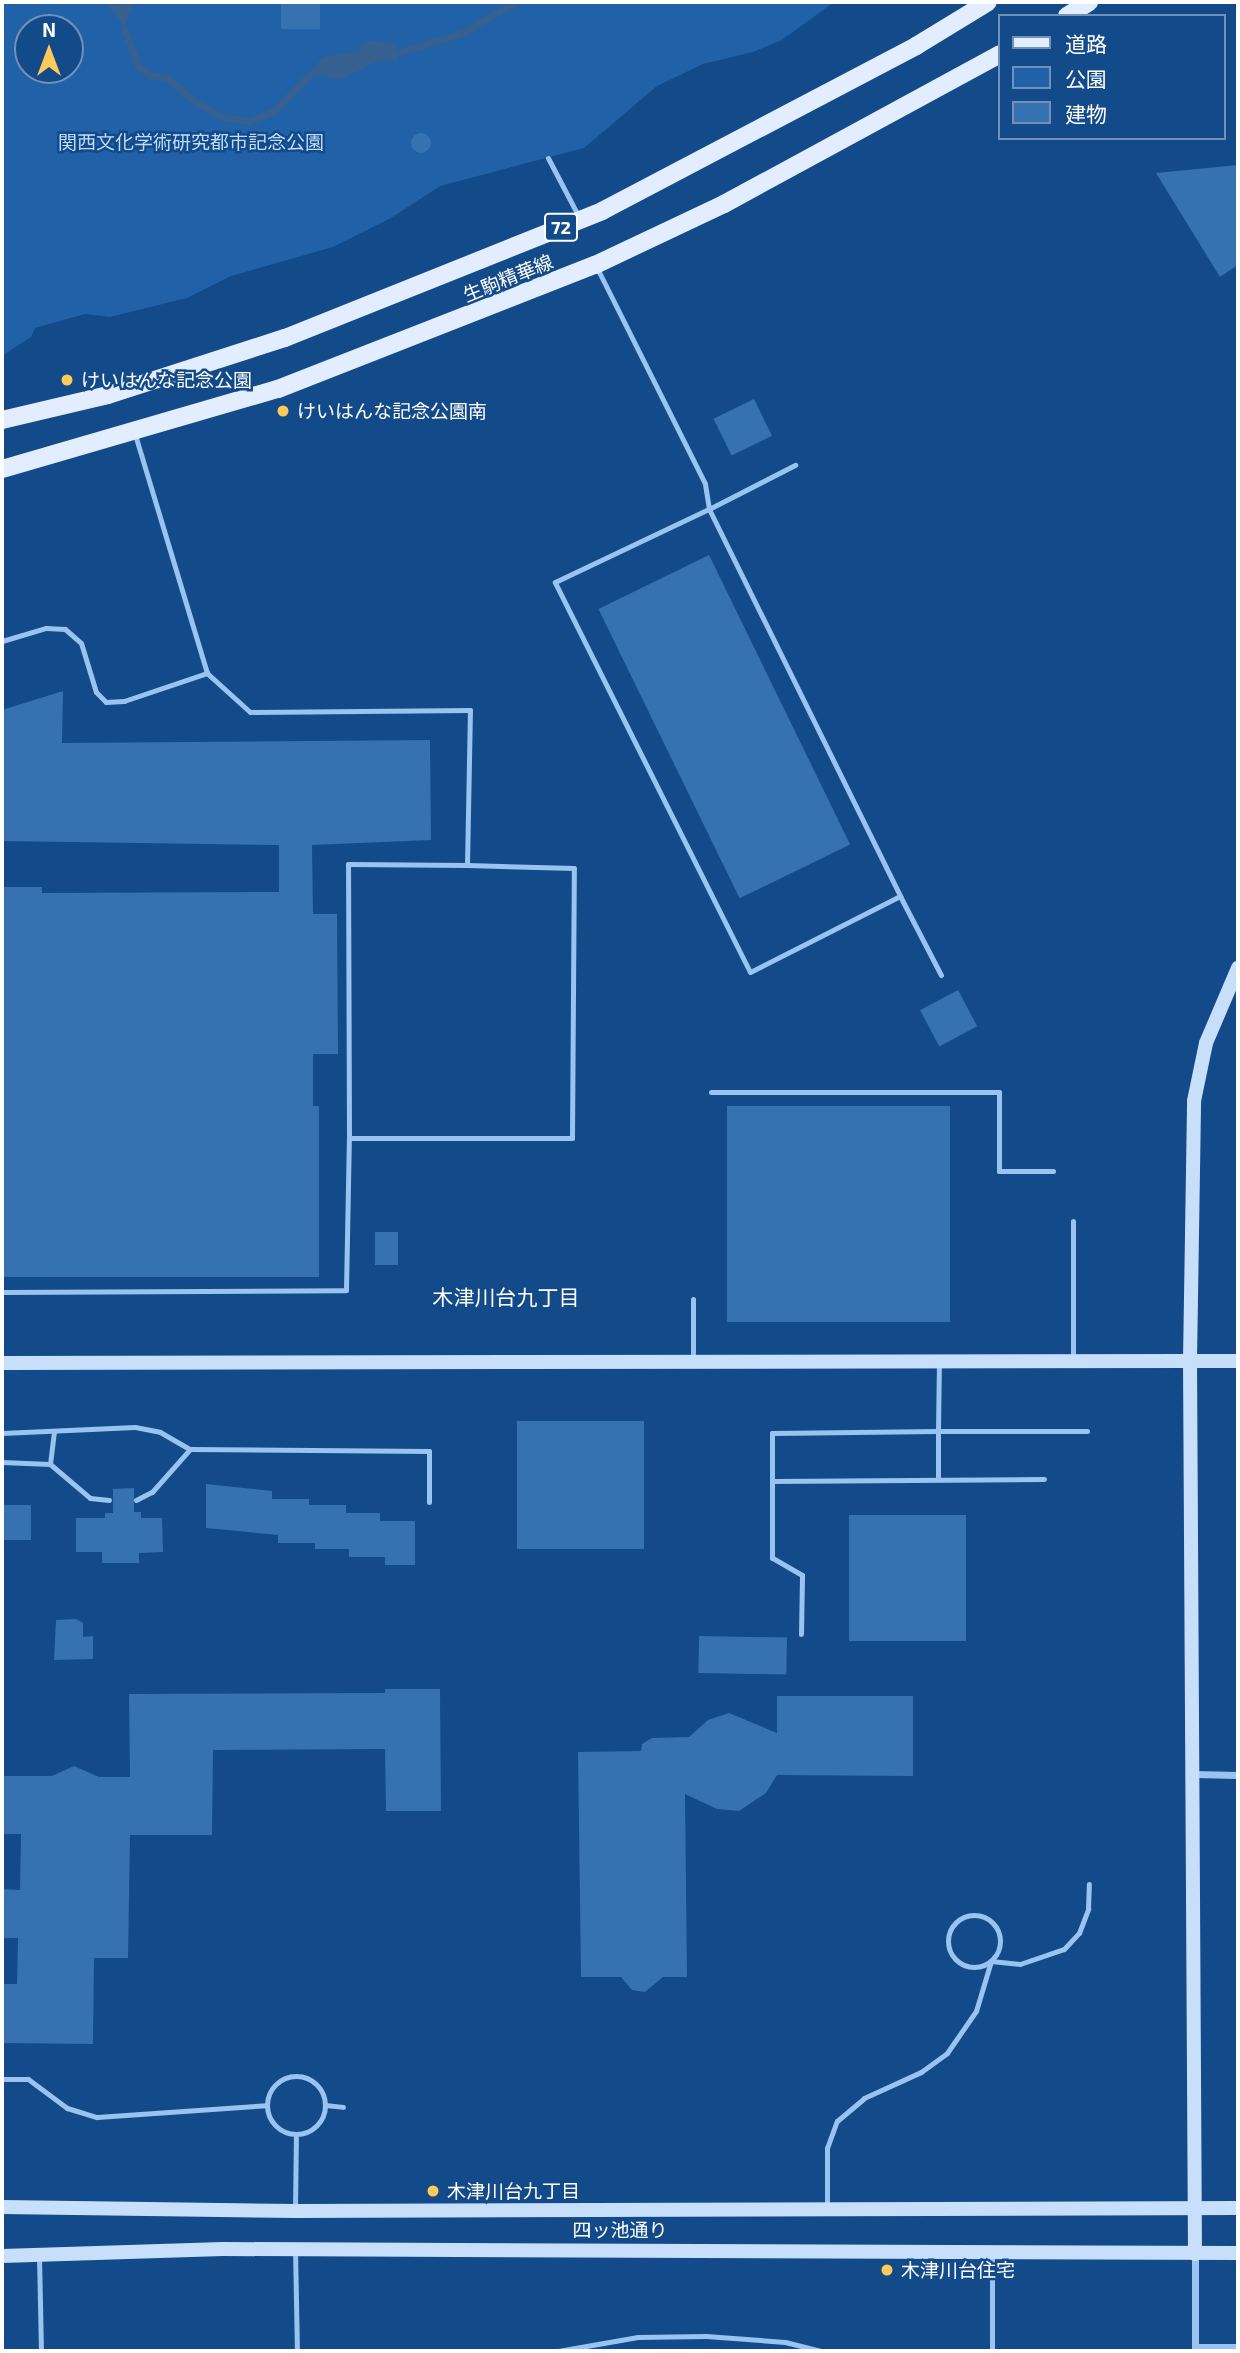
<!DOCTYPE html>
<meta charset="utf-8">
<style>
body{margin:0}
#map{position:relative;width:1240px;height:2353px;overflow:hidden;background:#134a89;font-family:"Exo 2","Noto Sans JP",sans-serif}
div>[style]{position:absolute}
.green>*{inset:0;background:#2161a8}
.water>*{inset:0;background:#36608f}
.stream>*{height:7px;margin:-3.5px;padding:0 3.5px;transform-origin:3.5px;border-radius:3.5px;background:#36608f}
.building>*{inset:0;background:#3671b2;transform-origin:0 0}
.round{border-radius:50%}
.lane>*{height:5px;margin:-2.5px;padding:0 2.5px;transform-origin:2.5px;border-radius:2.5px;background:#99c3f0}
.lane>.ring{margin:-2.5px;padding:0;box-sizing:content-box;background:none;border:5px solid #99c3f0;border-radius:50%}
.street>*{height:7px;margin:-3.5px;padding:0 3.5px;transform-origin:3.5px;border-radius:3.5px;background:#99c3f0}
.secondary>*{height:14px;margin:-7px;padding:0 7px;transform-origin:7px;border-radius:7px;background:#c7dffb}
.primary>*{height:18px;margin:-9px;padding:0 9px;transform-origin:9px;border-radius:9px;background:#e2eeff}
.dots>*{width:19px;height:19px;translate:-50% -50%;box-sizing:border-box;border:4px solid #134a89;border-radius:50%}
span{translate:-50% -50%;white-space:nowrap;text-align:center;line-height:1.15;-webkit-text-stroke:5px #134a89;paint-order:stroke}
.shield-label span{padding:2px 5px;background:#134a89;border:2px solid;border-radius:5px;-webkit-text-stroke-width:0}
.shield-label{font-size:18px;color:#fff;font-weight:700}
.park-label{font-size:19px;color:#bfdcfc}
.street-label{font-size:19px;color:#fff}
.poi-label{font-size:19px;color:#fff}
.left{translate:0 -50%;text-align:left}
.neighbourhood-label{font-size:21px;color:#fff}
.frame{position:absolute;inset:0;border:4px solid #fff;pointer-events:none}
.legend{position:absolute;left:998px;top:14px;width:228px;height:126px;box-sizing:border-box;background:#134a89;border:2px solid #7192b8;margin:0;padding:9px 12px;list-style:none;font-size:21px;color:#fff}
.legend li{display:flex;align-items:center;gap:14px;height:35px}
.legend b{width:35px;border:2px solid #7192b8}
.north{position:absolute;left:14px;top:14px;width:70px;height:70px;box-sizing:border-box;background:#134a89;border:2px solid #7192b8;border-radius:50%;rotate:0deg;font-size:19px;font-weight:700;line-height:28px;text-align:center;color:#fff}
.north::after{content:'';display:block;margin:auto;width:24px;height:32px;background:#ffca58;clip-path:polygon(50% 0,100% 100%,50% 72%,0 100%)}
</style>
<div id="map">
<div class="green">
<i style="clip-path:polygon(evenodd,2px 2px,834px 2px,782px 40px,753px 52px,703px 64px,657px 86px,584px 148px,440px 186px,391px 218px,333px 247px,231px 276px,187px 298px,110px 317px,85px 314px,35px 328px,31px 337px,2px 356px,2px 2px,28px 28px,70px 28px,70px 70px,28px 70px,28px 28px)"></i>
</div>
<div class="water">
<i style="clip-path:polygon(105px 2px,134px 2px,124px 28px,117px 17px)"></i>
<i style="clip-path:polygon(375px 41px,395px 43px,398px 60px,376px 62px,340px 80px,311px 73px,322px 57px,359px 51px,362px 43px)"></i>
</div>
<div class="stream">
<i style="left:124px;top:28px;width:40px;rotate:69.8deg"></i>
<i style="left:138px;top:66px;width:17px;rotate:36deg"></i>
<i style="left:152px;top:76px;width:14px;rotate:4deg"></i>
<i style="left:166px;top:77px;width:35px;rotate:41deg"></i>
<i style="left:192px;top:100px;width:35px;rotate:29deg"></i>
<i style="left:223px;top:117px;width:26px;rotate:9deg"></i>
<i style="left:249px;top:121px;width:26px;rotate:-21deg"></i>
<i style="left:273px;top:112px;width:54px;rotate:-45.7deg"></i>
<i style="left:399px;top:52px;width:67px;rotate:-16.5deg"></i>
<i style="left:463px;top:33px;width:61px;rotate:-30.8deg"></i>
</div>
<div class="building">
<i style="left:281px;top:2px;width:39px;height:27px"></i>
<i class="round" style="left:411px;top:133px;width:20px;height:20px"></i>
<i style="clip-path:polygon(1238px 165px,1238px 265px,1220px 277px,1156px 173px)"></i>
<i style="left:754px;top:399px;width:41px;height:45px;rotate:64deg"></i>
<i style="left:709px;top:555px;width:322px;height:123px;rotate:64deg"></i>
<i style="clip-path:polygon(63px 691px,62px 743px,430px 740px,431px 840px,312px 845px,313px 914px,337px 914px,338px 1054px,313px 1054px,313px 1106px,319px 1106px,319px 1277px,2px 1277px,2px 887px,42px 887px,42px 893px,279px 892px,279px 845px,2px 841px,2px 710px)"></i>
<i style="left:958px;top:990px;width:41px;height:43px;rotate:62deg"></i>
<i style="left:727px;top:1106px;width:223px;height:216px"></i>
<i style="left:375px;top:1232px;width:23px;height:33px"></i>
<i style="left:517px;top:1421px;width:127px;height:128px"></i>
<i style="clip-path:polygon(206px 1484px,272px 1491px,272px 1499px,309px 1499px,309px 1505px,346px 1505px,346px 1513px,380px 1513px,380px 1521px,415px 1521px,415px 1565px,385px 1565px,385px 1557px,349px 1557px,349px 1549px,315px 1549px,315px 1543px,278px 1543px,278px 1535px,206px 1528px)"></i>
<i style="clip-path:polygon(134px 1488px,134px 1512px,141px 1512px,141px 1518px,162px 1518px,163px 1552px,139px 1553px,139px 1563px,102px 1563px,102px 1552px,76px 1552px,76px 1518px,105px 1518px,105px 1513px,113px 1513px,113px 1489px)"></i>
<i style="left:2px;top:1505px;width:29px;height:35px"></i>
<i style="left:849px;top:1515px;width:117px;height:126px"></i>
<i style="clip-path:polygon(76px 1619px,83px 1623px,83px 1637px,93px 1636px,93px 1659px,54px 1660px,56px 1620px)"></i>
<i style="left:699px;top:1636px;width:88px;height:37px;rotate:1deg"></i>
<i style="clip-path:polygon(385px 1689px,440px 1689px,441px 1811px,386px 1811px,385px 1749px,213px 1750px,212px 1835px,130px 1835px,128px 1958px,94px 1958px,93px 2044px,2px 2043px,2px 1984px,17px 1984px,18px 1938px,2px 1938px,2px 1889px,20px 1890px,21px 1834px,2px 1834px,2px 1776px,52px 1776px,74px 1766px,99px 1777px,130px 1777px,129px 1694px,385px 1693px)"></i>
<i style="clip-path:polygon(777px 1696px,913px 1696px,913px 1776px,777px 1775px,766px 1793px,739px 1811px,717px 1809px,685px 1794px,687px 1977px,663px 1977px,645px 1992px,632px 1990px,621px 1977px,581px 1977px,578px 1752px,641px 1751px,642px 1744px,652px 1738px,689px 1737px,708px 1720px,729px 1713px,777px 1733px)"></i>
</div>
<div class="lane">
<i style="left:548px;top:158px;width:67px;rotate:62.3deg"></i>
<i style="left:597px;top:268px;width:241px;rotate:63.4deg"></i>
<i style="left:705px;top:484px;width:25px;rotate:81deg"></i>
<i style="left:709px;top:509px;width:432px;rotate:63.7deg"></i>
<i style="left:900px;top:896px;width:168px;rotate:153.1deg"></i>
<i style="left:750px;top:972px;width:436px;rotate:-116.6deg"></i>
<i style="left:555px;top:582px;width:170px;rotate:-25.4deg"></i>
<i style="left:709px;top:509px;width:97px;rotate:-27.1deg"></i>
<i style="left:2px;top:641px;width:46px;rotate:-16.5deg"></i>
<i style="left:46px;top:628px;width:19px;rotate:3deg"></i>
<i style="left:65px;top:629px;width:21px;rotate:41deg"></i>
<i style="left:81px;top:643px;width:51px;rotate:73deg"></i>
<i style="left:96px;top:692px;width:14px;rotate:45deg"></i>
<i style="left:106px;top:702px;width:18px;rotate:-3deg"></i>
<i style="left:124px;top:701px;width:88px;rotate:-18.6deg"></i>
<i style="left:900px;top:896px;width:89px;rotate:62.6deg"></i>
<i style="left:711px;top:1092px;width:288px"></i>
<i style="left:999px;top:1092px;width:79px;rotate:90deg"></i>
<i style="left:999px;top:1171px;width:54px"></i>
<i style="left:349px;top:1138px;width:274px;rotate:-90.2deg"></i>
<i style="left:348px;top:864px;width:119px;rotate:0.5deg"></i>
<i style="left:1073px;top:1221px;width:138px;rotate:90deg"></i>
<i style="left:2px;top:1292px;width:344px;rotate:-0.3deg"></i>
<i style="left:346px;top:1290px;width:152px;rotate:-88.9deg"></i>
<i style="left:349px;top:1138px;width:223px"></i>
<i style="left:572px;top:1138px;width:270px;rotate:-89.6deg"></i>
<i style="left:574px;top:868px;width:107px;rotate:-178.4deg"></i>
<i style="left:467px;top:865px;width:155px;rotate:-88.9deg"></i>
<i style="left:470px;top:710px;width:220px;rotate:179.5deg"></i>
<i style="left:250px;top:712px;width:58px;rotate:-137.8deg"></i>
<i style="left:207px;top:673px;width:249px;rotate:-106.8deg"></i>
<i style="left:693px;top:1362px;width:63px;rotate:-90deg"></i>
<i style="left:2px;top:1433px;width:133px;rotate:-2.6deg"></i>
<i style="left:135px;top:1427px;width:25px;rotate:11deg"></i>
<i style="left:160px;top:1432px;width:34px;rotate:30deg"></i>
<i style="left:190px;top:1449px;width:239px;rotate:0.5deg"></i>
<i style="left:429px;top:1451px;width:51px;rotate:90deg"></i>
<i style="left:2px;top:1462px;width:48px;rotate:2.4deg"></i>
<i style="left:50px;top:1464px;width:52px;rotate:40.4deg"></i>
<i style="left:90px;top:1498px;width:19px;rotate:6deg"></i>
<i style="left:50px;top:1464px;width:33px;rotate:-83deg"></i>
<i style="left:938px;top:1479px;width:48px;rotate:-90deg"></i>
<i style="left:938px;top:1431px;width:149px"></i>
<i style="left:772px;top:1481px;width:272px;rotate:-0.4deg"></i>
<i style="left:136px;top:1500px;width:18px;rotate:-27deg"></i>
<i style="left:152px;top:1492px;width:57px;rotate:-48.5deg"></i>
<i style="left:801px;top:1634px;width:59px;rotate:-89deg"></i>
<i style="left:802px;top:1575px;width:34px;rotate:-150deg"></i>
<i style="left:772px;top:1558px;width:125px;rotate:-90deg"></i>
<i style="left:772px;top:1433px;width:166px;rotate:-0.7deg"></i>
<i style="left:938px;top:1431px;width:68px;rotate:-89.2deg"></i>
<i class="ring" style="left:948px;top:1915px;width:47px;height:47px"></i>
<i class="ring" style="left:267px;top:2076px;width:53px;height:53px"></i>
<i style="left:2px;top:2079px;width:26px"></i>
<i style="left:28px;top:2079px;width:49px;rotate:36.6deg"></i>
<i style="left:67px;top:2108px;width:31px;rotate:17deg"></i>
<i style="left:97px;top:2117px;width:170px;rotate:-4deg"></i>
<i style="left:325px;top:2105px;width:18px;rotate:6deg"></i>
<i style="left:827px;top:2208px;width:60px;rotate:-90deg"></i>
<i style="left:827px;top:2148px;width:29px;rotate:-70deg"></i>
<i style="left:837px;top:2121px;width:35px;rotate:-40deg"></i>
<i style="left:864px;top:2098px;width:63px;rotate:-24.5deg"></i>
<i style="left:921px;top:2072px;width:32px;rotate:-36deg"></i>
<i style="left:947px;top:2053px;width:51px;rotate:-55.4deg"></i>
<i style="left:976px;top:2011px;width:52px;rotate:-73.3deg"></i>
<i style="left:991px;top:1961px;width:29px;rotate:6deg"></i>
<i style="left:1020px;top:1964px;width:46px;rotate:-18.8deg"></i>
<i style="left:1064px;top:1949px;width:22px;rotate:-47deg"></i>
<i style="left:1079px;top:1933px;width:26px;rotate:-69deg"></i>
<i style="left:1088px;top:1909px;width:25px;rotate:-88deg"></i>
<i style="left:295px;top:2211px;width:77px;rotate:-89.3deg"></i>
<i style="left:295px;top:2249px;width:102px;rotate:88.9deg"></i>
<i style="left:992px;top:2253px;width:98px;rotate:90deg"></i>
<i style="left:39px;top:2256px;width:95px;rotate:88.8deg"></i>
<i style="left:401px;top:2351px;width:20px"></i>
<i style="left:558px;top:2351px;width:81px;rotate:-9.9deg"></i>
<i style="left:638px;top:2337px;width:68px;rotate:-0.8deg"></i>
<i style="left:706px;top:2336px;width:79px;rotate:4.3deg"></i>
<i style="left:785px;top:2342px;width:38px;rotate:14deg"></i>
</div>
<div class="street">
<i style="left:1193px;top:1774px;width:45px;rotate:1.3deg"></i>
<i style="left:1195px;top:2254px;width:97px;rotate:90deg"></i>
<i style="left:1195px;top:2347px;width:43px"></i>
</div>
<div class="secondary">
<i style="left:2px;top:1363px;width:1188px;rotate:-0.1deg"></i>
<i style="left:1190px;top:1361px;width:260px;rotate:-89.1deg"></i>
<i style="left:1194px;top:1101px;width:59px;rotate:-78.3deg"></i>
<i style="left:1206px;top:1043px;width:82px;rotate:-66.9deg"></i>
<i style="left:2px;top:2207px;width:293px;rotate:0.8deg"></i>
<i style="left:295px;top:2211px;width:943px;rotate:-0.18deg"></i>
<i style="left:1195px;top:2254px;width:893px;rotate:-90.32deg"></i>
<i style="left:1190px;top:1361px;width:48px"></i>
<i style="left:2px;top:2256px;width:221px;rotate:-1.8deg"></i>
<i style="left:223px;top:2249px;width:1015px;rotate:0.23deg"></i>
</div>
<div class="primary">
<i style="left:1067px;top:16px;width:26px;rotate:-32deg"></i>
<i style="left:2px;top:420px;width:109px;rotate:-13.3deg"></i>
<i style="left:108px;top:395px;width:186px;rotate:-17.9deg"></i>
<i style="left:285px;top:338px;width:341px;rotate:-21.8deg"></i>
<i style="left:602px;top:211px;width:355px;rotate:-27.7deg"></i>
<i style="left:916px;top:46px;width:84px;rotate:-31.4deg"></i>
<i style="left:2px;top:469px;width:287px;rotate:-16.2deg"></i>
<i style="left:278px;top:389px;width:340px;rotate:-21.4deg"></i>
<i style="left:595px;top:265px;width:143px;rotate:-25.3deg"></i>
<i style="left:724px;top:204px;width:314px;rotate:-28.5deg"></i>
</div>
<div class="dots">
<i style="left:67px;top:380px;background:#ffca58"></i>
<i style="left:283px;top:411px;background:#ffca58"></i>
<i style="left:433px;top:2191px;background:#ffca58"></i>
<i style="left:887px;top:2270px;background:#ffca58"></i>
</div>
<div class="shield-label">
<span style="left:561px;top:227px">72</span>
</div>
<div class="park-label">
<span style="left:191px;top:142px">関西文化学術研究都市記念公園</span>
</div>
<div class="street-label">
<span style="left:508px;top:278px;rotate:-22deg">生駒精華線</span>
<span style="left:620px;top:2230px">四ッ池通り</span>
</div>
<div class="poi-label">
<span class="left" style="left:81px;top:380px">けいはんな記念公園</span>
<span class="left" style="left:297px;top:411px">けいはんな記念公園南</span>
<span class="left" style="left:447px;top:2191px">木津川台九丁目</span>
<span class="left" style="left:901px;top:2270px">木津川台住宅</span>
</div>
<div class="neighbourhood-label">
<span style="left:506px;top:1297px">木津川台九丁目</span>
</div>
<div class="frame"></div>
<ul class="legend">
<li><b style="height:9px;background:#e2eeff"></b>道路</li>
<li><b style="height:19px;background:#2161a8"></b>公園</li>
<li><b style="height:19px;background:#3671b2"></b>建物</li>
</ul>
<div class="north">N</div>
</div>
